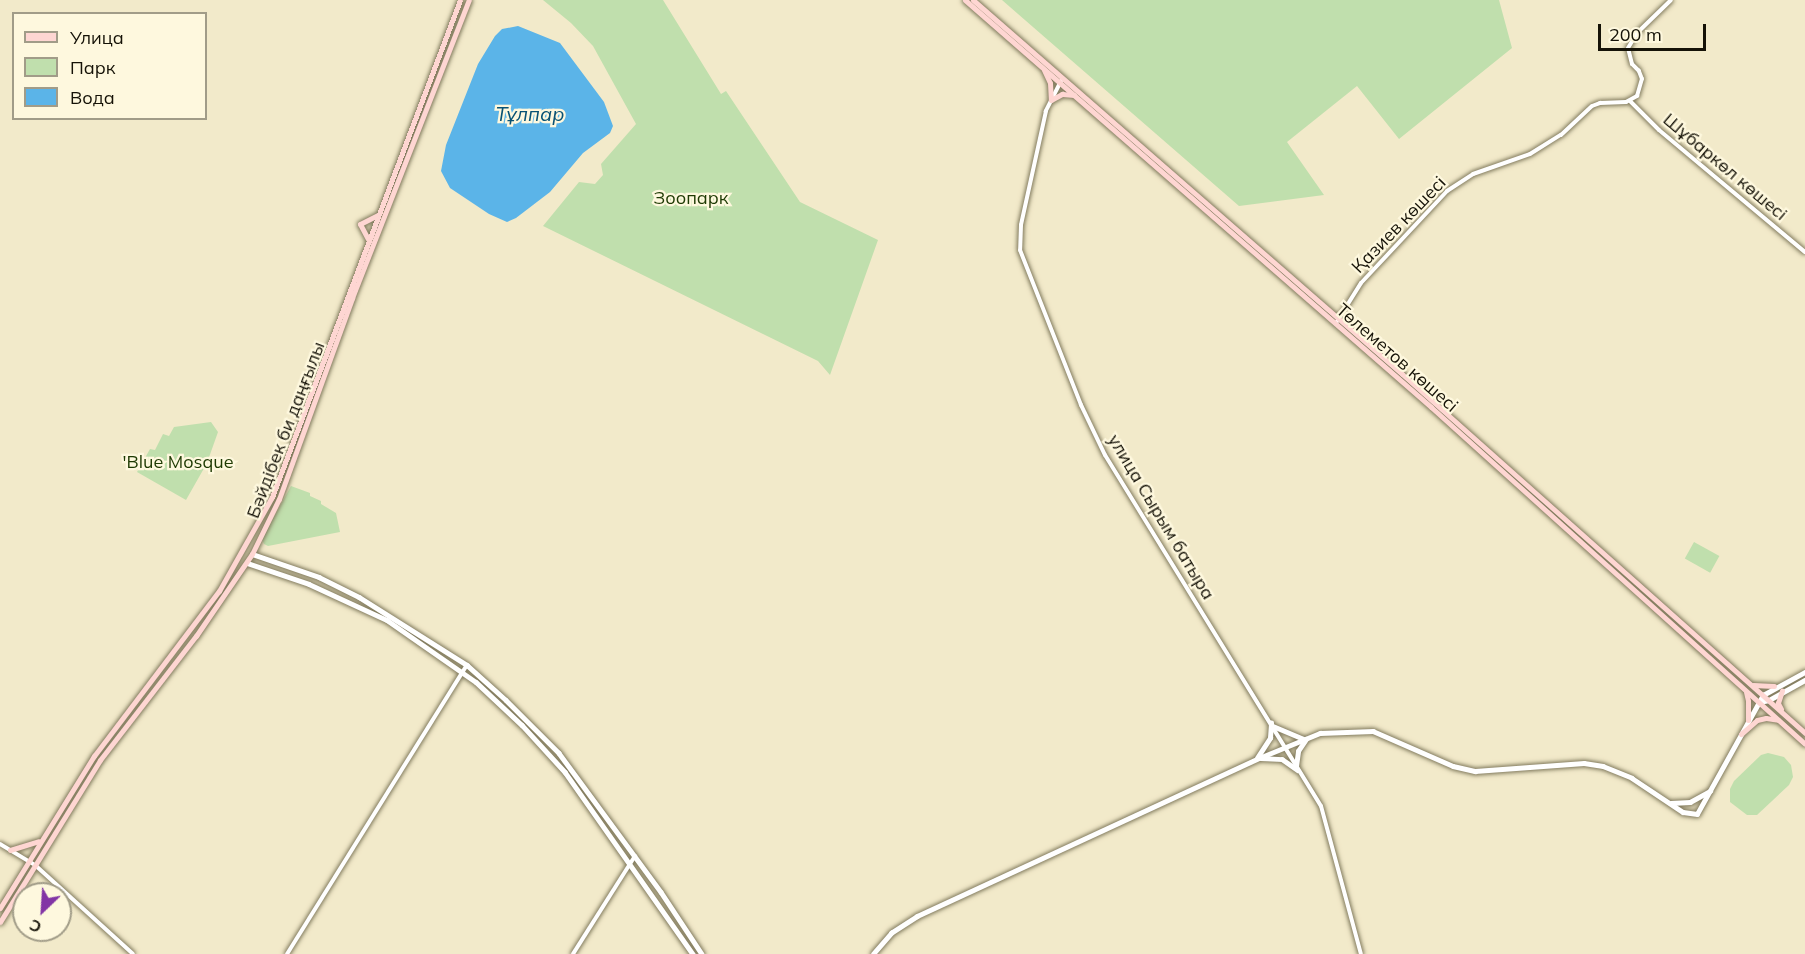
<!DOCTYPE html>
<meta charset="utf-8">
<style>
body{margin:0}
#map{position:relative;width:1805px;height:954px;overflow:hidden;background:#f2eaca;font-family:Mulish,sans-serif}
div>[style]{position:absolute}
.green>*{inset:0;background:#c0dfad;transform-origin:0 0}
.water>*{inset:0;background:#5bb4e8}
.roads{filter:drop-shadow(0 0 2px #827b5e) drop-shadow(0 0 2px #827b5e)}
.tertiary>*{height:4px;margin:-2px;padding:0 2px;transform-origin:2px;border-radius:2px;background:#fff}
.secondary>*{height:4.5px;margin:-2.25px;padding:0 2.25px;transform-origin:2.25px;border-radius:2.25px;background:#fff}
.primary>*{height:5px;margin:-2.5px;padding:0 2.5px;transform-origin:2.5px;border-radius:2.5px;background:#fed6d2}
span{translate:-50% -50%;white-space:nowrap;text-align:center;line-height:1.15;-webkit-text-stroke:4.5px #fef8de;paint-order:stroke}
.street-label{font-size:18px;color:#151207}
.park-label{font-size:18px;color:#1e3a03}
.water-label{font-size:20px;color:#085274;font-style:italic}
.legend{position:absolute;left:12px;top:12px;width:195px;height:108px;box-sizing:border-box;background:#fef8de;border:2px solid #a19c88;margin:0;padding:8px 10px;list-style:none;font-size:18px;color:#151207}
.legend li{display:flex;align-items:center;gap:12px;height:30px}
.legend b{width:30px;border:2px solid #a19c88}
.north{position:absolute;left:12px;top:882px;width:60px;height:60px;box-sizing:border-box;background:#fef8de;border:2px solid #a19c88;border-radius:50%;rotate:205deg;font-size:16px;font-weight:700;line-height:24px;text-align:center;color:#151207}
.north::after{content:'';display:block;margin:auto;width:21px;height:27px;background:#8234a5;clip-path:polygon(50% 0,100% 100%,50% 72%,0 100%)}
.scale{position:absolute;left:1598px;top:24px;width:108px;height:27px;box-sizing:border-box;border:3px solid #151207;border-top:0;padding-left:8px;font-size:18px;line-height:21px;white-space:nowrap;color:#151207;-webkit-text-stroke:4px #fef8de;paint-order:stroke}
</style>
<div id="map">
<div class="green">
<i style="clip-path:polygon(543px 0,663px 0,721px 94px,726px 91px,800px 202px,878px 240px,830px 375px,818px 361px,543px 226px,579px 182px,595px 184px,603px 175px,601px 164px,636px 124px,593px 46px,571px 23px)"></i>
<i style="clip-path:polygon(1002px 0,1499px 0,1512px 48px,1399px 139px,1357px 86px,1287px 142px,1324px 195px,1239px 206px)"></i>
<i style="clip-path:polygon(211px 422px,218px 432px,207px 463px,186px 500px,137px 472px,150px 449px,155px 450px,163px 434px,169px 436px,174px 427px)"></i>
<i style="clip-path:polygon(291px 486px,310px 493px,310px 496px,321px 501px,321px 504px,336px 513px,340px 532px,268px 546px,264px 544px,262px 539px)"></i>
<i style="left:1694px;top:542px;width:29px;height:19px;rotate:29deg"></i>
<i style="clip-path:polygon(1768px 753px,1784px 757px,1791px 765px,1793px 777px,1789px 785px,1757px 815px,1747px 815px,1730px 802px,1730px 789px,1734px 781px,1761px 755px)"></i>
</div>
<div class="water">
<i style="clip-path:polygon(518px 26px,560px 43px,604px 102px,613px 126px,610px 133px,583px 153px,550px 192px,516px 218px,507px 222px,489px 214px,450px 188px,441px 171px,446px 145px,478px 64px,495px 36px,502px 29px)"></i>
</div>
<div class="roads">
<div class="tertiary">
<i style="left:1061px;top:81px;width:34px;rotate:117deg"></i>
<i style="left:1046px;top:111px;width:117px;rotate:102.4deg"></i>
<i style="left:1021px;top:225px;width:25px;rotate:92deg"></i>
<i style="left:1020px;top:250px;width:167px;rotate:68.5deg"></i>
<i style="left:1081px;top:405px;width:55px;rotate:64.4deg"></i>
<i style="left:1105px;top:455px;width:412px;rotate:58.4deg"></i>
<i style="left:1321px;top:806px;width:153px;rotate:74.9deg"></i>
<i style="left:1630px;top:101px;width:41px;rotate:45deg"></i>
<i style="left:1659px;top:130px;width:190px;rotate:39.9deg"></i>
<i style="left:1336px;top:323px;width:47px;rotate:-58deg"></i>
<i style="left:1361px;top:283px;width:126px;rotate:-46.9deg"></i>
<i style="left:1447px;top:191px;width:31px;rotate:-33deg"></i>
<i style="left:1473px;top:174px;width:60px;rotate:-19.3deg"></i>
<i style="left:1530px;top:154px;width:36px;rotate:-32deg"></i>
<i style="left:1561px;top:135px;width:42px;rotate:-43.1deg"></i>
<i style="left:1592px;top:106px;width:9px;rotate:-21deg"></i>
<i style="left:1600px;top:103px;width:26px;rotate:-2deg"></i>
<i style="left:1626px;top:102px;width:13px;rotate:-29deg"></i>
<i style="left:1637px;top:96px;width:18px;rotate:-74deg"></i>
<i style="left:1642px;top:79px;width:9px;rotate:-111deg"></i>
<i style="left:1639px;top:71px;width:10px;rotate:-135deg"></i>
<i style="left:1632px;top:64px;width:16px;rotate:-104deg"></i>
<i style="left:1628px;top:48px;width:17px;rotate:-59deg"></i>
<i style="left:1637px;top:33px;width:47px;rotate:-44.1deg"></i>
<i style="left:0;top:844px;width:41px;rotate:31deg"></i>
<i style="left:35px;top:865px;width:132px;rotate:42.2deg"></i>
<i style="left:287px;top:954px;width:340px;rotate:-58.1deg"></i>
<i style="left:573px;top:954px;width:116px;rotate:-57.7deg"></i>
</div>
<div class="secondary">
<i style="left:252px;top:554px;width:71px;rotate:18.9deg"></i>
<i style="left:319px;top:577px;width:45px;rotate:26.6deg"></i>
<i style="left:359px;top:597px;width:128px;rotate:32.2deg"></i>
<i style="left:467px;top:665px;width:52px;rotate:41.9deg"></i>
<i style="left:506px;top:700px;width:75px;rotate:45deg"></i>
<i style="left:559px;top:753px;width:172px;rotate:53.7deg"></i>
<i style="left:661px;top:892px;width:74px;rotate:56.5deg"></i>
<i style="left:247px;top:563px;width:65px;rotate:18.7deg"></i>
<i style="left:309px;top:584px;width:86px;rotate:24.8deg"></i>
<i style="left:387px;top:620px;width:108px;rotate:34.9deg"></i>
<i style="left:476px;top:682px;width:63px;rotate:43.1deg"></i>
<i style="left:522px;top:725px;width:64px;rotate:47.5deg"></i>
<i style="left:565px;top:772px;width:223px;rotate:54.9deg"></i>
<i style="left:1759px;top:702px;width:10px;rotate:-11deg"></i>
<i style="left:1769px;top:700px;width:41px;rotate:-29.1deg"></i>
<i style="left:1273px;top:726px;width:33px;rotate:23deg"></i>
<i style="left:1257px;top:758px;width:24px;rotate:-57deg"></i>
<i style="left:1270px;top:738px;width:15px;rotate:-86deg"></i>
<i style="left:1261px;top:758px;width:21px;rotate:3deg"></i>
<i style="left:1282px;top:759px;width:19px;rotate:35deg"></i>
<i style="left:1296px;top:766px;width:15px;rotate:-82deg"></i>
<i style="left:1298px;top:751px;width:14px;rotate:-56deg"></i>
<i style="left:1671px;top:803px;width:19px;rotate:-3deg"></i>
<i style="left:1690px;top:802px;width:23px;rotate:-29deg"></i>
<i style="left:873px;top:954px;width:28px;rotate:-49deg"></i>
<i style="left:891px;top:933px;width:31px;rotate:-33deg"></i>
<i style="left:917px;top:916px;width:377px;rotate:-24.8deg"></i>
<i style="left:1259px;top:758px;width:66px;rotate:-22.3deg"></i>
<i style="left:1320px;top:733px;width:53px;rotate:-2.2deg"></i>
<i style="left:1373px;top:731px;width:87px;rotate:23.6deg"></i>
<i style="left:1453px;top:766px;width:23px;rotate:13deg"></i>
<i style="left:1475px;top:771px;width:109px;rotate:-4.2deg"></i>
<i style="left:1584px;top:763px;width:19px;rotate:9deg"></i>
<i style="left:1603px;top:766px;width:31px;rotate:22deg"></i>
<i style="left:1632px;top:778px;width:61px;rotate:33.7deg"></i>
<i style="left:1683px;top:812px;width:14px;rotate:8deg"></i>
<i style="left:1697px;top:814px;width:136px;rotate:-61deg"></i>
<i style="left:1763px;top:695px;width:48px;rotate:-28.7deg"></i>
</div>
<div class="primary">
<i style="left:965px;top:0;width:619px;rotate:41.13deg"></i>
<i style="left:1431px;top:407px;width:503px;rotate:42.02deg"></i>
<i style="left:973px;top:0;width:569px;rotate:41.08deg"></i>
<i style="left:1402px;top:374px;width:540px;rotate:41.7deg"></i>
<i style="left:1044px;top:70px;width:14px;rotate:65deg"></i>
<i style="left:1050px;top:83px;width:17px;rotate:87deg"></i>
<i style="left:1051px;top:100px;width:13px;rotate:-29deg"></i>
<i style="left:1062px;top:94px;width:12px;rotate:5deg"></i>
<i style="left:368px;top:239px;width:17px;rotate:-118deg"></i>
<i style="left:360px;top:224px;width:20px;rotate:-27deg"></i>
<i style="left:1753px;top:685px;width:21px;rotate:3deg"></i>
<i style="left:1746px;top:692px;width:9px;rotate:77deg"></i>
<i style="left:1748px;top:701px;width:19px;rotate:90deg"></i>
<i style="left:1781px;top:709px;width:7px;rotate:-117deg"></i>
<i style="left:1778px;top:703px;width:13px;rotate:-72deg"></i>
<i style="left:1741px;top:734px;width:21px;rotate:-41deg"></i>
<i style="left:1757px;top:720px;width:9px;rotate:-13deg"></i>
<i style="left:1766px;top:718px;width:12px;rotate:9deg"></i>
<i style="left:10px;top:850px;width:30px;rotate:-17deg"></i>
<i style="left:0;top:908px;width:179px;rotate:-58.3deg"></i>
<i style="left:94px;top:756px;width:207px;rotate:-52.9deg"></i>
<i style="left:219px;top:591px;width:108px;rotate:-60.6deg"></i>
<i style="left:272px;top:497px;width:531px;rotate:-69.28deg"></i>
<i style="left:0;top:922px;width:190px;rotate:-58.3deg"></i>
<i style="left:100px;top:760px;width:157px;rotate:-52.3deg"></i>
<i style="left:196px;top:636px;width:99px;rotate:-55.7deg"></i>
<i style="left:252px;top:554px;width:61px;rotate:-63.9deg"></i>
<i style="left:279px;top:499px;width:214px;rotate:-70deg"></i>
<i style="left:352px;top:298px;width:320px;rotate:-68.6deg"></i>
</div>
</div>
<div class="street-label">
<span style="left:1725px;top:167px;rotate:40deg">Шұбаркөл көшесі</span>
<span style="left:1399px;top:225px;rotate:-46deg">Қазиев көшесі</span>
<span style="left:1397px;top:358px;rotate:41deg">Төлеметов көшесі</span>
<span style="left:286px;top:430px;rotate:-69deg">Бәйдібек би даңғылы</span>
<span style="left:1161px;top:517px;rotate:59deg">улица Сырым батыра</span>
</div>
<div class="park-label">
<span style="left:691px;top:198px">Зоопарк</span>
<span style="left:178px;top:462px">'Blue Mosque</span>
</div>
<div class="water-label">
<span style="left:530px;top:113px">Тұлпар</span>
</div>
<ul class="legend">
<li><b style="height:8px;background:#fed6d2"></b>Улица</li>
<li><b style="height:16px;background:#c0dfad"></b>Парк</li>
<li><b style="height:16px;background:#5bb4e8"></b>Вода</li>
</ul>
<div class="north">С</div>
<div class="scale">200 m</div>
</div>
